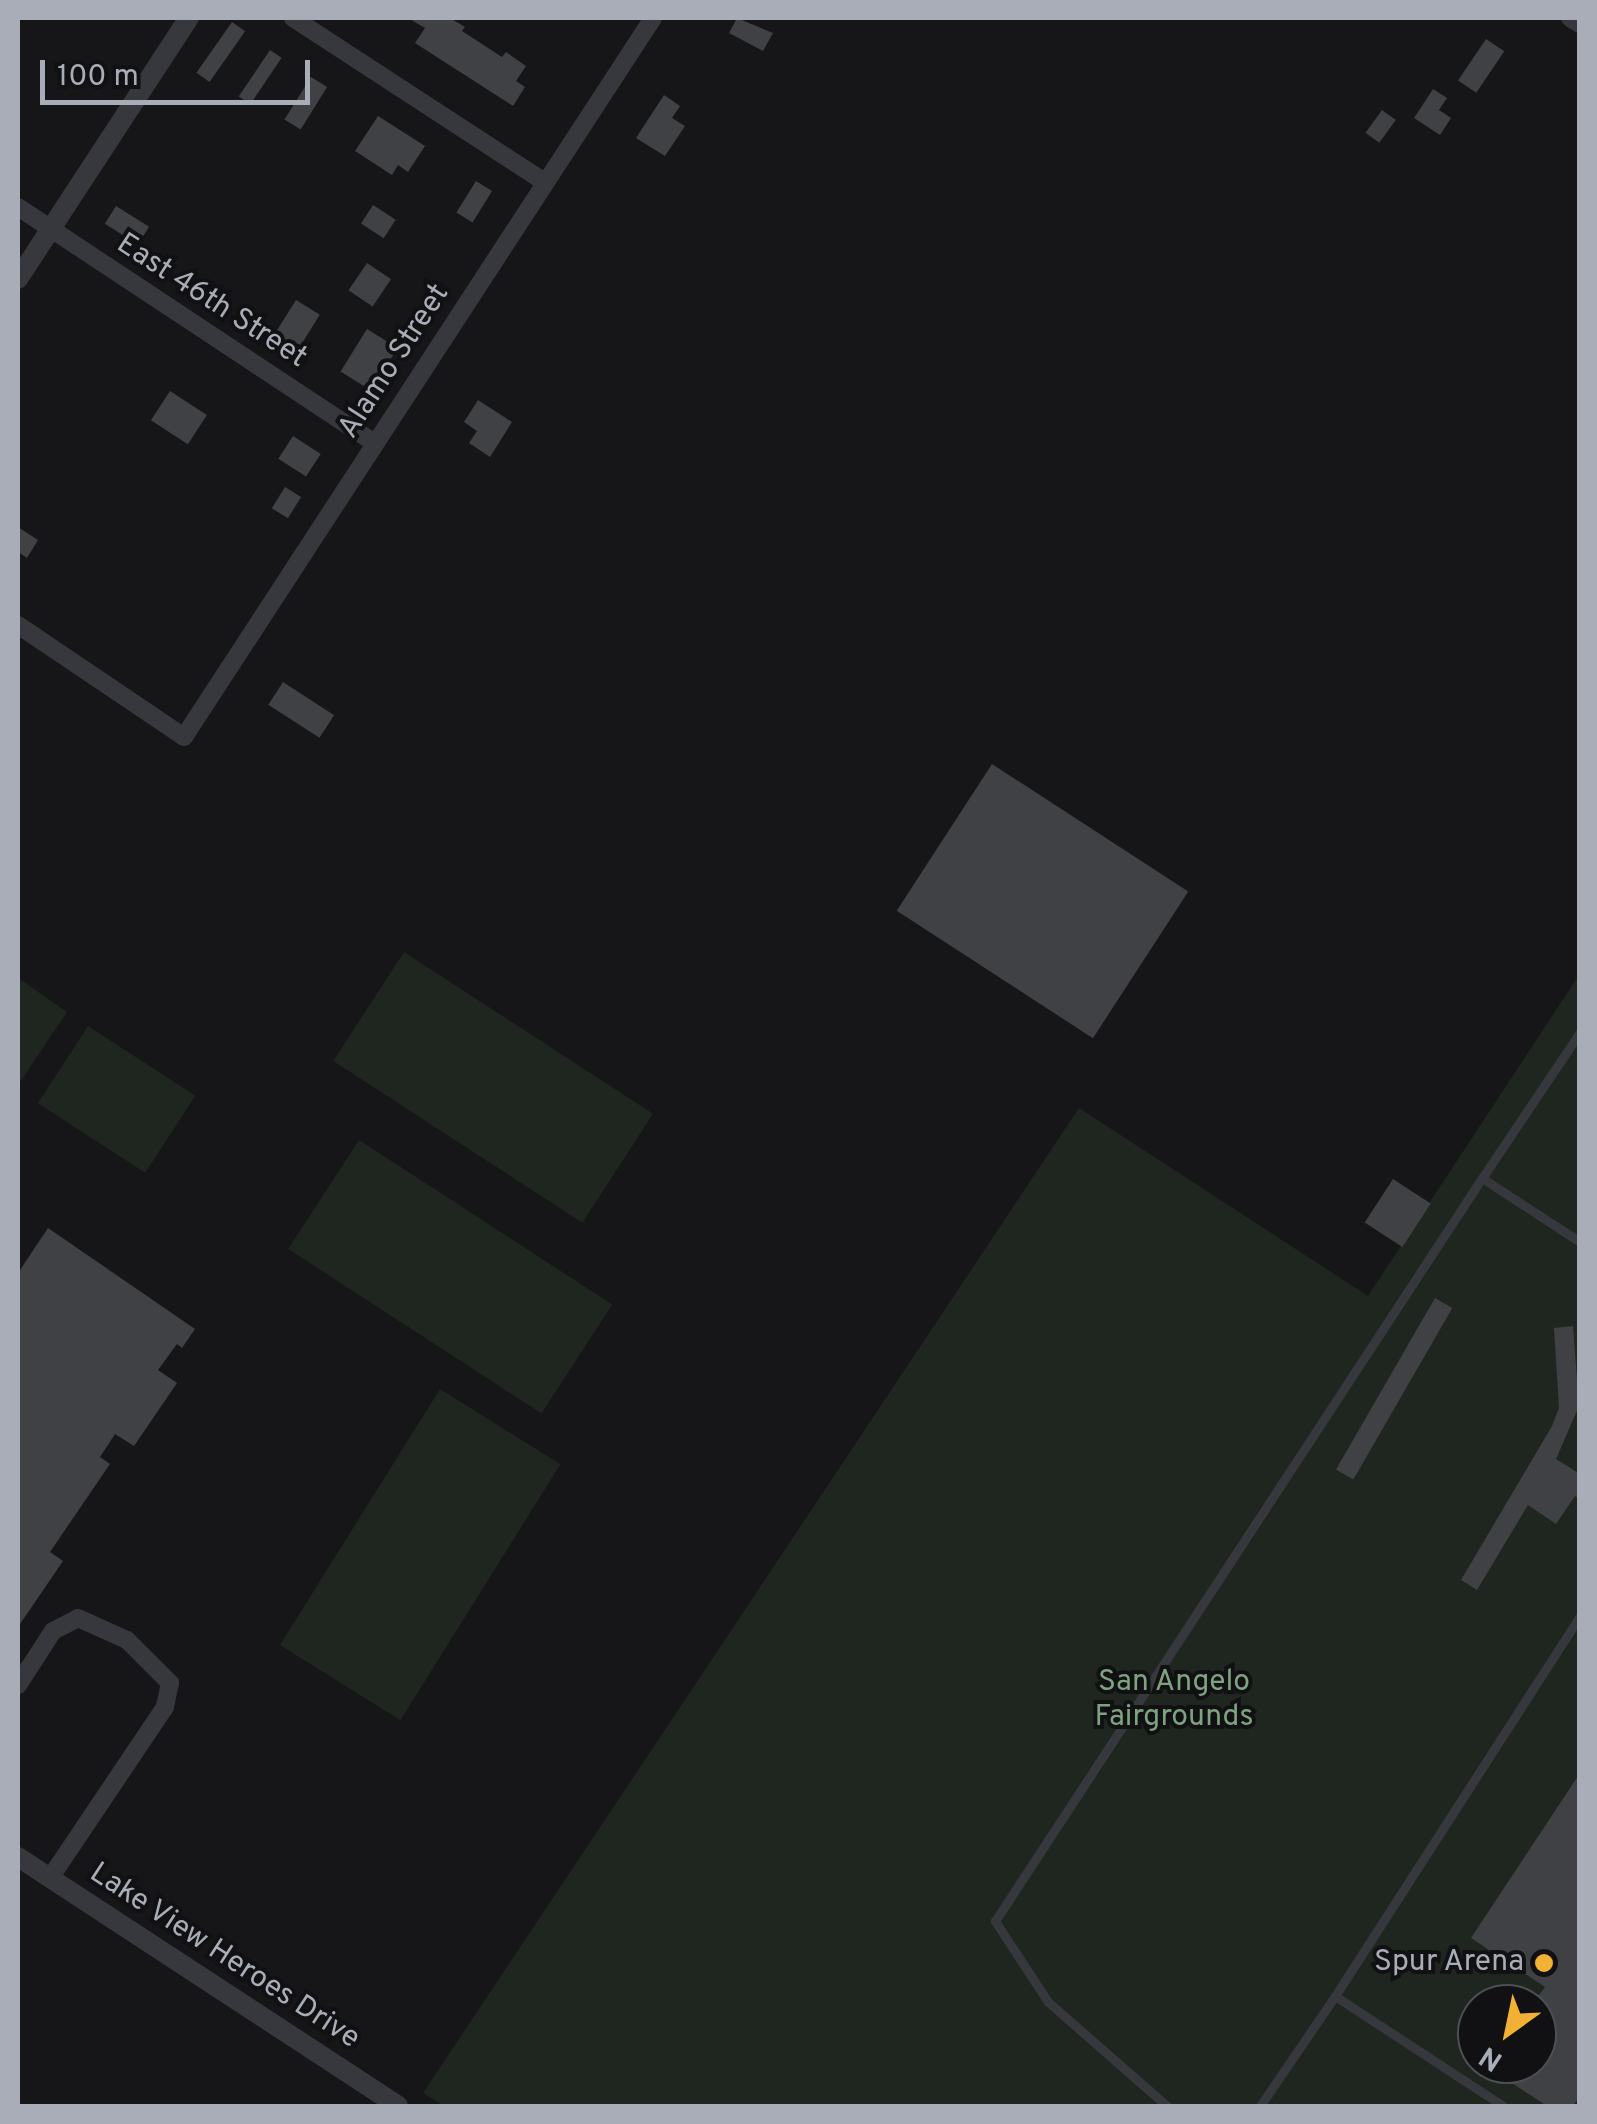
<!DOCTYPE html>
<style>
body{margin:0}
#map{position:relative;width:1597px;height:2124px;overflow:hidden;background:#161618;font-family:Overpass,sans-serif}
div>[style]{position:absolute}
.green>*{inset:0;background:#1e261f;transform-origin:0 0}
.building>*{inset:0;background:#404145;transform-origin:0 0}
.service>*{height:9px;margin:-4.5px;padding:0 4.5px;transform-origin:4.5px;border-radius:4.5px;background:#37383d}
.minor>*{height:18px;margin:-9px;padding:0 9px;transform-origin:9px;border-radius:9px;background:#37383d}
.tertiary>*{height:20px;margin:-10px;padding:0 10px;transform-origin:10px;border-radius:10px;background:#37383d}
.dots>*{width:28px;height:28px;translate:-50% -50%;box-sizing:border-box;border:5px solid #111113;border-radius:50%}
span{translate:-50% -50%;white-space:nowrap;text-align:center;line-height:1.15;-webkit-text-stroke:8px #111113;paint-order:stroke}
.street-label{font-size:30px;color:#a8adb8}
.park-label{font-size:30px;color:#7fa381}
.poi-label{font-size:30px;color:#a8adb8}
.right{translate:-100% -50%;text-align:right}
.frame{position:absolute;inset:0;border:20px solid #a8adb8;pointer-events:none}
.north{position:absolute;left:1457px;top:1984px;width:100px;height:100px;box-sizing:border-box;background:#111113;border:2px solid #4d4f55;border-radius:50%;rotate:213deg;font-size:28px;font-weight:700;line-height:40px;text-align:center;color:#a8adb8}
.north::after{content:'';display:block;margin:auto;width:35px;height:45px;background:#f2b134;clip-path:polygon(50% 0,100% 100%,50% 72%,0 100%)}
.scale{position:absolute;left:40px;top:60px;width:270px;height:45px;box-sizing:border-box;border:5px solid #a8adb8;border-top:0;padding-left:12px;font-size:30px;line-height:35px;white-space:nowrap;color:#a8adb8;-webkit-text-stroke:8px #111113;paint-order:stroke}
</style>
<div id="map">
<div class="green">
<i style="left:404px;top:952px;width:297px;height:130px;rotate:33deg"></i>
<i style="clip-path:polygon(evenodd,1579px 975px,1579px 2106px,444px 2106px,423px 2093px,1079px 1108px,1368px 1296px,1579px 975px,1477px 2004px,1537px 2004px,1537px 2064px,1477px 2064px,1477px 2004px)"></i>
<i style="clip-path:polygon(18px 978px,67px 1012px,18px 1085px)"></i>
<i style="left:88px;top:1026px;width:128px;height:92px;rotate:33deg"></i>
<i style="left:359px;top:1140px;width:302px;height:130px;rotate:33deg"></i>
<i style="left:440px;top:1389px;width:142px;height:302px;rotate:32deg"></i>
</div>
<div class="building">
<i style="clip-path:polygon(408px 18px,450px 18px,465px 27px,462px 31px,502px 57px,506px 52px,526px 66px,516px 81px,525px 87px,513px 106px,415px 43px,425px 28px)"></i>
<i style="clip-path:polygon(737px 18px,773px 33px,763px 51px,729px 33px)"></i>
<i style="left:232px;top:22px;width:16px;height:62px;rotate:35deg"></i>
<i style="left:1486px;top:39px;width:22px;height:50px;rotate:34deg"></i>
<i style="left:270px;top:50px;width:14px;height:56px;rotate:34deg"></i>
<i style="left:311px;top:77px;width:19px;height:50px;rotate:32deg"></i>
<i style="clip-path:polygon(1433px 89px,1447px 98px,1439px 110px,1451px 118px,1440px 135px,1414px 118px)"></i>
<i style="clip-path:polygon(664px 95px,680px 106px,672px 118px,685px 126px,665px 156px,636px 138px)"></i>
<i style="left:1382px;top:110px;width:17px;height:28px;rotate:36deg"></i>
<i style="clip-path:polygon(378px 116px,425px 146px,408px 172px,398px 165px,392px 175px,355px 151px)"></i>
<i style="left:476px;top:181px;width:19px;height:37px;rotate:32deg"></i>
<i style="left:373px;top:205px;width:27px;height:22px;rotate:33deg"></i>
<i style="left:116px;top:206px;width:39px;height:21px;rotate:32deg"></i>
<i style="left:367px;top:263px;width:29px;height:33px;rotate:34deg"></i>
<i style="left:296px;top:300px;width:28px;height:42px;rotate:32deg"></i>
<i style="left:367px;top:329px;width:36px;height:50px;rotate:32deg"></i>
<i style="left:170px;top:391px;width:44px;height:35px;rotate:33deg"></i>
<i style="clip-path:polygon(478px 400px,512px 422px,490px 457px,469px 443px,477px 431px,464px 422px)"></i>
<i style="left:293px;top:436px;width:33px;height:27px;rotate:33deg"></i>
<i style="left:285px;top:487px;width:19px;height:25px;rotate:32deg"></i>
<i style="clip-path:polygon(18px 527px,38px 540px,27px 558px,18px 552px)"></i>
<i style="left:283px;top:682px;width:61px;height:27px;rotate:33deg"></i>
<i style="left:992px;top:764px;width:234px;height:175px;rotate:33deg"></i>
<i style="left:1393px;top:1179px;width:45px;height:52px;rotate:33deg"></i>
<i style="clip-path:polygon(48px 1228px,195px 1329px,182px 1348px,177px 1344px,158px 1370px,177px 1383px,134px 1446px,115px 1434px,100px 1457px,110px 1464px,50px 1552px,63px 1561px,18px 1627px,18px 1273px)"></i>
<i style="left:1435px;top:1298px;width:20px;height:198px;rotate:30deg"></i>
<i style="clip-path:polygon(1573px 1326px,1579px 1406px,1556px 1459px,1580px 1474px,1580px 1499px,1575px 1496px,1556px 1524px,1528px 1505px,1477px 1590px,1461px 1580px,1552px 1426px,1559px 1408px,1554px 1328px)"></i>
<i style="clip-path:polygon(1580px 1773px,1580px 2096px,1573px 2106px,1547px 2106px,1483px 2064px,1537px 2064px,1537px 1998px,1545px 1987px,1471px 1938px)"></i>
</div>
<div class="service">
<i style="left:1482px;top:1178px;width:176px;rotate:-56.1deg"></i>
<i style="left:1335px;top:1996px;width:452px;rotate:-57.2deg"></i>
<i style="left:1167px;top:2106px;width:158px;rotate:-138.8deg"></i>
<i style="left:1048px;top:2002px;width:97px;rotate:-123.2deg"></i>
<i style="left:995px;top:1921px;width:888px;rotate:-56.76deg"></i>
<i style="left:1482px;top:1178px;width:117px;rotate:33.1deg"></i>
<i style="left:1260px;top:2106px;width:133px;rotate:-55.7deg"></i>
<i style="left:1335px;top:1996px;width:201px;rotate:33.2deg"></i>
</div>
<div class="minor">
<i style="left:293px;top:18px;width:301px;rotate:33.1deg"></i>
<i style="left:1570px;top:18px;width:12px;rotate:31deg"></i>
<i style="left:18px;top:207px;width:428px;rotate:33.5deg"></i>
<i style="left:18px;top:625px;width:200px;rotate:34deg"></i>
<i style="left:184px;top:737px;width:858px;rotate:-56.88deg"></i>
<i style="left:18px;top:1685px;width:64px;rotate:-57.1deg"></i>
<i style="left:53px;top:1631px;width:28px;rotate:-27deg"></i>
<i style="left:78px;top:1618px;width:54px;rotate:24.2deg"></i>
<i style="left:127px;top:1640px;width:61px;rotate:45deg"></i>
<i style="left:170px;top:1683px;width:25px;rotate:102deg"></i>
<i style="left:165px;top:1707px;width:206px;rotate:123.9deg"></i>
</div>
<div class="tertiary">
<i style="left:18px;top:279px;width:312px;rotate:-56.8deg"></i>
<i style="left:18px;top:1857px;width:454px;rotate:33.2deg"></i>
</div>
<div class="dots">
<i style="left:1544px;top:1963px;background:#f2b134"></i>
</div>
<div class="street-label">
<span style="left:211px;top:302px;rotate:33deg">East 46th Street</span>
<span style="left:395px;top:362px;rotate:-57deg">Alamo Street</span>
<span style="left:224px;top:1957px;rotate:33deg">Lake View Heroes Drive</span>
</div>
<div class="park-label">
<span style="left:1174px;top:1700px">San Angelo<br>Fairgrounds</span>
</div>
<div class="poi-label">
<span class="right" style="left:1524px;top:1963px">Spur Arena</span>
</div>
<div class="frame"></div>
<div class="north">N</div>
<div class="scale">100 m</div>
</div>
